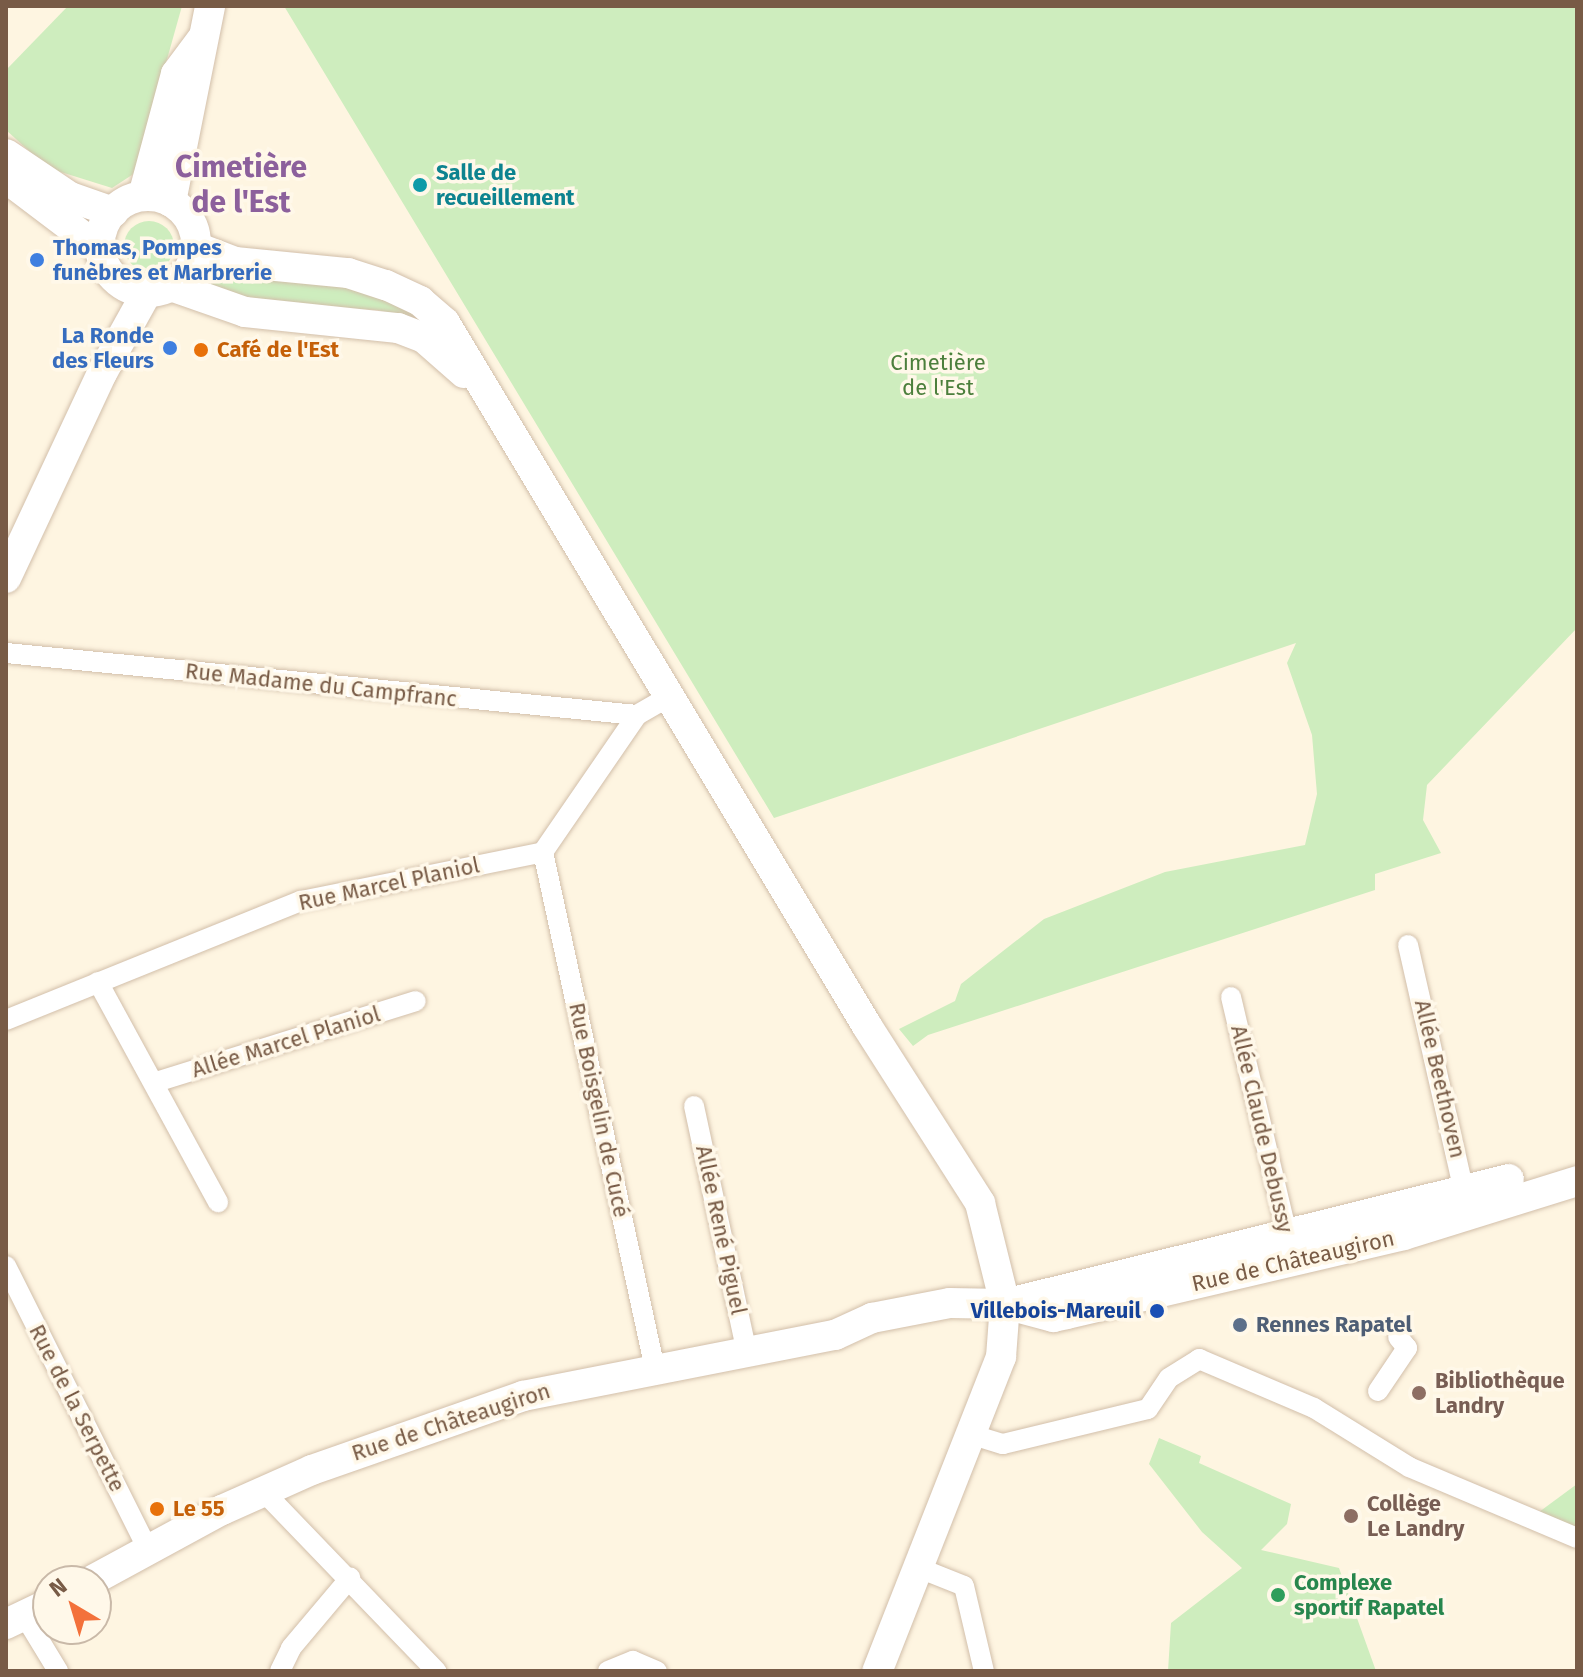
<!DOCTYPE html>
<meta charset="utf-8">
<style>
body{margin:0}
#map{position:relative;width:1583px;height:1677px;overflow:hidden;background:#fef5e1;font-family:"Fira Sans",sans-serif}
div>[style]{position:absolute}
.green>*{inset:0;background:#ceedbe}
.round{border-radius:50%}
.roads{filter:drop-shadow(0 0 2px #d2bfaa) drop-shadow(0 0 2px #d2bfaa)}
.street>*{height:20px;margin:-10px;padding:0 10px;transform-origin:10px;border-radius:10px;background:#fff}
.secondary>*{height:30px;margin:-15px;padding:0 15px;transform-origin:15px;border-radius:15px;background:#fff}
.secondary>.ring{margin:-15px;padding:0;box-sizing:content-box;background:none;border:30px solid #fff;border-radius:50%}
.dots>*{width:22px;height:22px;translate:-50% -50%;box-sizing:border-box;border:4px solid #fff8e9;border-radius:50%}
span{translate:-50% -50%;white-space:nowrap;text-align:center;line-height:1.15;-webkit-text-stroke:7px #fff8e9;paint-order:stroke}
.culture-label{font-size:22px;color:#0d838f;font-weight:700}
.left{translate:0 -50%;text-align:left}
.shop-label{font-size:22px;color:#366cbe;font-weight:700}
.right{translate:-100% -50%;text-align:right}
.food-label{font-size:22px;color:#c56008;font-weight:700}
.park-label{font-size:22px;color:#4c7f3c}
.street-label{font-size:22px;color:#785b46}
.transit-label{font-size:22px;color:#164399;font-weight:700}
.service-label{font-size:22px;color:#4e5e75;font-weight:700}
.education-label{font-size:22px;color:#785e54;font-weight:700}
.leisure-label{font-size:22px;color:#27864d;font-weight:700}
.district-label{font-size:30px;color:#8c609c;font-weight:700}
.frame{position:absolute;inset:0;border:8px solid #785b46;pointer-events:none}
.north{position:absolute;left:32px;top:1565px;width:80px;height:80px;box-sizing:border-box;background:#fff8e9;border:2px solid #c9b9a8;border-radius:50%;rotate:322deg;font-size:22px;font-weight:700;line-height:32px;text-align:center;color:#785b46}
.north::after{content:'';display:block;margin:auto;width:28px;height:36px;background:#f3713b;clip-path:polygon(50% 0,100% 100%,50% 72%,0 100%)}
</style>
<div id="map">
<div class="green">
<i style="clip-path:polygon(68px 6px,182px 6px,135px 173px,112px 188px,48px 168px,6px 130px,6px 70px)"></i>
<i style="clip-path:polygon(284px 6px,1577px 6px,1577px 628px,1427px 785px,1423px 820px,1441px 853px,1375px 874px,1375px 890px,928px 1035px,913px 1046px,899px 1029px,955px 1001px,961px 984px,1044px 919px,1165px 872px,1305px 845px,1317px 794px,1312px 735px,1287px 663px,1296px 643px,774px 818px)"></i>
<i class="round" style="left:124px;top:221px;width:50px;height:50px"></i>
<i style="clip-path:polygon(215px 270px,363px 289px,435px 325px,378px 310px,249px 306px,204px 291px)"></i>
<i style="clip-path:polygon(1159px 1438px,1201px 1456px,1199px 1463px,1291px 1504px,1287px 1524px,1261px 1550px,1339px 1568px,1376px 1671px,1168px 1671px,1171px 1623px,1242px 1568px,1202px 1532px,1149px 1464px)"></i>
<i style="clip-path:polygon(1577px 1484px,1577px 1530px,1535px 1515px)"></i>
</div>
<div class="roads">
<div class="street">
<i style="left:6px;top:653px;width:634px;rotate:5.61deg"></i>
<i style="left:543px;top:852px;width:529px;rotate:77.78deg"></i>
<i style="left:1408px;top:945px;width:262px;rotate:77.2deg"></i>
<i style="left:98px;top:982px;width:251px;rotate:61.4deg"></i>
<i style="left:1231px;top:997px;width:256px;rotate:76.7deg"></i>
<i style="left:6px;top:1020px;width:318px;rotate:-22deg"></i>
<i style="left:301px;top:901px;width:247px;rotate:-11.4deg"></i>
<i style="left:543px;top:852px;width:166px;rotate:-55.5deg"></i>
<i style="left:637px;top:715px;width:36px;rotate:-30deg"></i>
<i style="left:156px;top:1082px;width:272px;rotate:-17.3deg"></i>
<i style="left:694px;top:1106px;width:253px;rotate:77.9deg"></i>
<i style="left:6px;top:1266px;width:317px;rotate:63.4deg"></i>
<i style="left:1378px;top:1391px;width:52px;rotate:-56deg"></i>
<i style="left:1407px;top:1348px;width:14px;rotate:-129deg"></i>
<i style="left:973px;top:1435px;width:31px;rotate:17deg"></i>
<i style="left:1003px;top:1444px;width:149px;rotate:-13.6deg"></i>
<i style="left:1148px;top:1409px;width:37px;rotate:-56deg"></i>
<i style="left:1169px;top:1378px;width:36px;rotate:-32deg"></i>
<i style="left:1199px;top:1359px;width:125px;rotate:23.1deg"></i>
<i style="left:1314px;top:1408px;width:112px;rotate:31.8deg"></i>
<i style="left:1409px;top:1467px;width:182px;rotate:22.9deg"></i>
<i style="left:263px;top:1491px;width:250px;rotate:46.1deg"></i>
<i style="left:919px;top:1568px;width:48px;rotate:21.8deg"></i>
<i style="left:964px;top:1586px;width:87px;rotate:76.8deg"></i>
<i style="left:24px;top:1615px;width:66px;rotate:58.7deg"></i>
<i style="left:280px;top:1671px;width:25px;rotate:-64deg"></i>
<i style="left:291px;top:1648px;width:92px;rotate:-49.9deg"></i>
<i style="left:608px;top:1671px;width:27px;rotate:-22deg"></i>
<i style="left:633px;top:1661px;width:26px;rotate:23deg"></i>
</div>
<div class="secondary">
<i style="left:6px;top:154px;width:77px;rotate:33.9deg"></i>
<i style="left:70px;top:197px;width:46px;rotate:19.2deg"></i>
<i style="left:6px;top:178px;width:118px;rotate:37.1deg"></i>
<i style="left:143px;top:196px;width:126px;rotate:-74.9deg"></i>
<i style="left:176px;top:74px;width:44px;rotate:-53.4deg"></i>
<i class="ring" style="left:100px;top:196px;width:66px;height:66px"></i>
<i style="left:171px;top:202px;width:200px;rotate:-78.7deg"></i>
<i style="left:196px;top:247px;width:42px;rotate:21deg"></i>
<i style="left:235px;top:262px;width:114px;rotate:5.6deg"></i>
<i style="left:348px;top:273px;width:40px;rotate:18deg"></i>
<i style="left:386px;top:285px;width:38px;rotate:25deg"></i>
<i style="left:420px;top:301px;width:33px;rotate:41deg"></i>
<i style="left:445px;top:323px;width:820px;rotate:59.02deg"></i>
<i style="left:867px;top:1026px;width:210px;rotate:57.4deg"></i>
<i style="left:980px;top:1203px;width:104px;rotate:76.1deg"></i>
<i style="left:1005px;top:1304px;width:53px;rotate:94.3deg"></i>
<i style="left:1001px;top:1357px;width:338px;rotate:111.5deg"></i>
<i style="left:171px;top:286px;width:78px;rotate:19.4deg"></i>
<i style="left:245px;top:312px;width:154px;rotate:6deg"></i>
<i style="left:398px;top:328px;width:28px;rotate:21deg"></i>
<i style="left:424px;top:338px;width:53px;rotate:41.2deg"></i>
<i style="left:6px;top:578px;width:226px;rotate:-64.9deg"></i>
<i style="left:102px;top:373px;width:93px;rotate:-60.9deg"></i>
<i style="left:1005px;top:1304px;width:519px;rotate:-13.93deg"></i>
<i style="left:91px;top:1581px;width:149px;rotate:-28.5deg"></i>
<i style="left:222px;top:1510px;width:98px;rotate:-24deg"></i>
<i style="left:312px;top:1470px;width:224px;rotate:-19.3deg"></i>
<i style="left:523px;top:1396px;width:318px;rotate:-11.1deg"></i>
<i style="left:835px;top:1335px;width:41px;rotate:-24.7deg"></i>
<i style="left:872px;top:1318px;width:79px;rotate:-10.9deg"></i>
<i style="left:950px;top:1303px;width:55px;rotate:1deg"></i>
<i style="left:1005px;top:1304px;width:50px;rotate:15.2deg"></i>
<i style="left:1053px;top:1317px;width:14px;rotate:-12deg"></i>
<i style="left:1067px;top:1314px;width:346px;rotate:-13.2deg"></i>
<i style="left:1404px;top:1235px;width:181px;rotate:-17.3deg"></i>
<i style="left:6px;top:1624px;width:47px;rotate:-25.5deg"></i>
</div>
</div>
<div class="dots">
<i style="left:420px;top:185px;background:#0f9aa8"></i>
<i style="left:37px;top:260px;background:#3f7fe0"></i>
<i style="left:170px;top:348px;background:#3f7fe0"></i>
<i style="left:201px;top:350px;background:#e8710a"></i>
<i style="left:1157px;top:1311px;background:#1a4fb4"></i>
<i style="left:1240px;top:1325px;background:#5c6f8a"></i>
<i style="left:1419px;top:1393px;background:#8d6e63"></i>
<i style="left:157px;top:1509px;background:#e8710a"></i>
<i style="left:1351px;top:1516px;background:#8d6e63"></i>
<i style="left:1278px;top:1595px;background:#2e9e5b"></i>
</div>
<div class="culture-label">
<span class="left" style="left:436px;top:185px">Salle de<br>recueillement</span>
</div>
<div class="shop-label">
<span class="left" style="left:53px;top:260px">Thomas, Pompes<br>funèbres et Marbrerie</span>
<span class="right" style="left:154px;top:348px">La Ronde<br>des Fleurs</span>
</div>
<div class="food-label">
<span class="left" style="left:217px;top:350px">Café de l'Est</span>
<span class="left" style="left:173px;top:1509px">Le 55</span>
</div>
<div class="park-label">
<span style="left:938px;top:375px">Cimetière<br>de l'Est</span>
</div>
<div class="street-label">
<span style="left:321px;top:685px;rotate:6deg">Rue Madame du Campfranc</span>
<span style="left:389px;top:884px;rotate:-12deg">Rue Marcel Planiol</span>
<span style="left:286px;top:1042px;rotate:-17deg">Allée Marcel Planiol</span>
<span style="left:1440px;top:1079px;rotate:77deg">Allée Beethoven</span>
<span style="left:599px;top:1110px;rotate:78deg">Rue Boisgelin de Cucé</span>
<span style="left:1262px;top:1129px;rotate:77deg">Allée Claude Debussy</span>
<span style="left:721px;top:1230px;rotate:78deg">Allée René Piguel</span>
<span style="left:1293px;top:1261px;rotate:-13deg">Rue de Châteaugiron</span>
<span style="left:77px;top:1408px;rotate:63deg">Rue de la Serpette</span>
<span style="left:451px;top:1422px;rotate:-18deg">Rue de Châteaugiron</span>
</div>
<div class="transit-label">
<span class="right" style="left:1141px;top:1311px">Villebois-Mareuil</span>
</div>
<div class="service-label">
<span class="left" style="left:1256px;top:1325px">Rennes Rapatel</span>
</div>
<div class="education-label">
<span class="left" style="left:1435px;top:1393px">Bibliothèque<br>Landry</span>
<span class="left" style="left:1367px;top:1516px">Collège<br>Le Landry</span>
</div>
<div class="leisure-label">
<span class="left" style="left:1294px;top:1595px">Complexe<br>sportif Rapatel</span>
</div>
<div class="district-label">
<span style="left:241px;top:184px">Cimetière<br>de l'Est</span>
</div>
<div class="frame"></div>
<div class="north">N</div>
</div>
